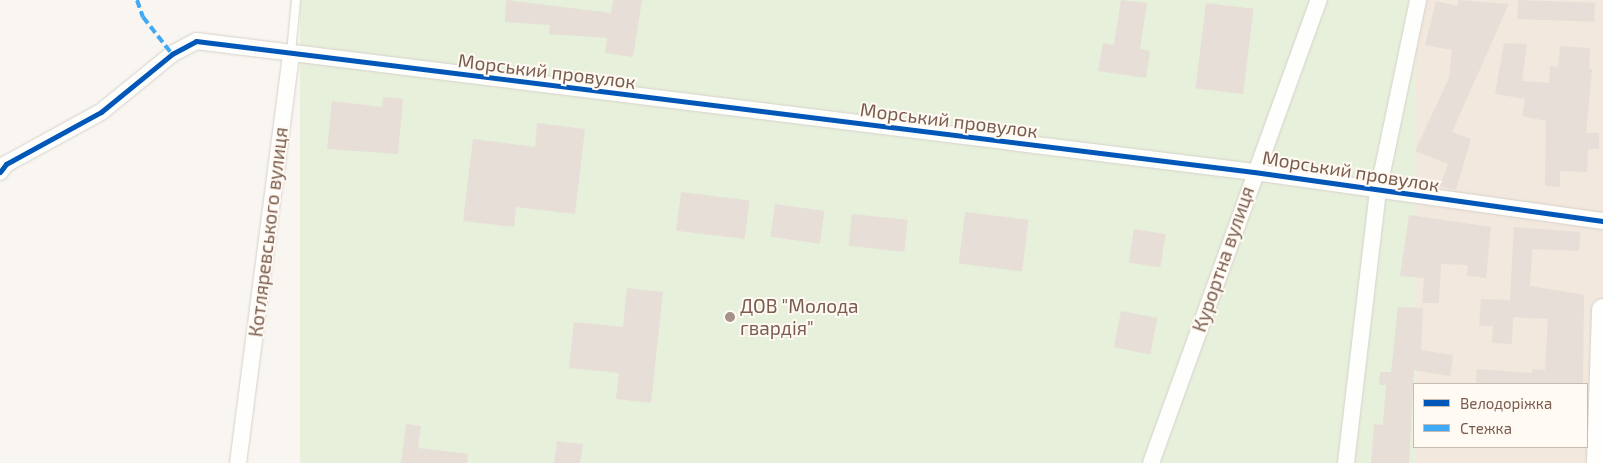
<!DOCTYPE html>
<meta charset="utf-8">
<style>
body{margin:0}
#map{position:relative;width:1603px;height:463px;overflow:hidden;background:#f9f5f0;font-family:"Exo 2",sans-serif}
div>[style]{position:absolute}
.residential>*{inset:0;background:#f2e8de}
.green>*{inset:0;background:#e7f0db;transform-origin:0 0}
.building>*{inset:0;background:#e6ded7;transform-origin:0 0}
.roads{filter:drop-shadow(0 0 1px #d7d1cb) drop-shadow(0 0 1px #d7d1cb)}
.lane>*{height:8px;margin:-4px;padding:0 4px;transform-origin:4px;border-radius:4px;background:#fefefd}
.street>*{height:16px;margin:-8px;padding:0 8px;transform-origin:8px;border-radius:8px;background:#fefefd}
.secondary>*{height:22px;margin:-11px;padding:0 11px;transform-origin:11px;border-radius:11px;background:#fefefd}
.quiet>*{height:4px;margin-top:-2px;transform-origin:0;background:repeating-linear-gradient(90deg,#3fa9f5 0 8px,transparent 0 12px)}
.cycleway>*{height:5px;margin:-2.5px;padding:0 2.5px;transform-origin:2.5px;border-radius:2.5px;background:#0057b8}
.dots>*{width:14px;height:14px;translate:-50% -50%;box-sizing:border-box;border:2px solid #fffaf3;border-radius:50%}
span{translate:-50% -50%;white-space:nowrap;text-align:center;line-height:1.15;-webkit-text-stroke:4px #fffaf3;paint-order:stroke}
.street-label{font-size:19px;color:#7a5c4d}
.poi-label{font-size:19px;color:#7a5c4d}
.left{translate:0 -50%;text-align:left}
.legend{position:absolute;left:1413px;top:383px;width:175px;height:65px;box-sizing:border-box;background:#fffaf3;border:1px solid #cabbb1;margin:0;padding:6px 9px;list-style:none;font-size:15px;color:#7a5c4d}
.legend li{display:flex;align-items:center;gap:10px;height:25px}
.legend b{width:25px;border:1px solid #cabbb1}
</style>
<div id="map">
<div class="residential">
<i style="clip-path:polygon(evenodd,1419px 0,1603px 0,1603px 463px,1348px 463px,1379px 193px,1419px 0,1414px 384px,1587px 384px,1587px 447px,1414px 447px,1414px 384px)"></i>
</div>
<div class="green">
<i style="left:300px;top:0;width:1116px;height:467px"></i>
</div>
<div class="building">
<i style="clip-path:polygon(506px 0,611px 13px,613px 0,642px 0,633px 57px,605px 53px,607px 38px,549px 34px,550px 25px,505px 22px)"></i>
<i style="clip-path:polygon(1121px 0,1147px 3px,1140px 49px,1150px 51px,1146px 78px,1098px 71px,1103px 43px,1114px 45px)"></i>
<i style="clip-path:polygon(1459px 0,1509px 4px,1452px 132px,1471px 139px,1456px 190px,1440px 186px,1448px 164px,1415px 151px,1449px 78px,1452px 50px,1425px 45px,1436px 1px,1457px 6px)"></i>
<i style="left:1518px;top:0;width:77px;height:19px;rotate:2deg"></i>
<i style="left:1206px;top:3px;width:48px;height:86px;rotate:7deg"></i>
<i style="clip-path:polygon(1504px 43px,1527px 44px,1522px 81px,1549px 83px,1550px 66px,1558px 67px,1560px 46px,1590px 48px,1589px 69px,1592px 69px,1586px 133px,1599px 133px,1599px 149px,1588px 149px,1587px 172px,1560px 171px,1560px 187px,1545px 186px,1546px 121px,1522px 116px,1525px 99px,1495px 94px)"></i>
<i style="clip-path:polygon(383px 97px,403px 99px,398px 154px,327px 149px,332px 101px,382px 107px)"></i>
<i style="clip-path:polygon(537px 123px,585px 129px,575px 214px,516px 207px,514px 227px,463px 221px,473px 139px,535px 147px)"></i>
<i style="left:681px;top:192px;width:69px;height:39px;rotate:7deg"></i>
<i style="left:775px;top:204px;width:50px;height:33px;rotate:8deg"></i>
<i style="left:965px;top:212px;width:64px;height:52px;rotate:7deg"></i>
<i style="left:852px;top:214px;width:56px;height:32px;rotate:6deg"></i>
<i style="clip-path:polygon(1409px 215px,1491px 227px,1486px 278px,1467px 276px,1468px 265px,1441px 264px,1439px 303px,1422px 303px,1424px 278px,1400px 276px)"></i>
<i style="clip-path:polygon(1514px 227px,1580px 232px,1579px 251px,1532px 249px,1530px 286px,1584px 295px,1583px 384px,1476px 383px,1477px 369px,1532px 373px,1532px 369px,1545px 370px,1548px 319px,1513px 317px,1512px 344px,1492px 343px,1493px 326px,1479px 326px,1481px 299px,1510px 300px)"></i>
<i style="left:1134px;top:229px;width:32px;height:34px;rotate:9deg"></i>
<i style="clip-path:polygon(627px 288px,663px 292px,651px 403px,616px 399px,619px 373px,569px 368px,574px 322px,623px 327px)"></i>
<i style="clip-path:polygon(1398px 307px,1423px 308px,1421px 350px,1453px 355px,1450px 376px,1414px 370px,1409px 463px,1371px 463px,1374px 424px,1383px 425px,1386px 385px,1379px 385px,1380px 372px,1391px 372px)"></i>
<i style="left:1121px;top:311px;width:37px;height:37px;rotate:11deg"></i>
<i style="clip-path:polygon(406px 424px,421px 426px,418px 448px,468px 454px,467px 463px,401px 463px)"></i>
<i style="clip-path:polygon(557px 441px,583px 444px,580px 463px,554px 463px)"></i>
</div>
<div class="roads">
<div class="lane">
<i style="left:291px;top:53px;width:53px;rotate:-84.6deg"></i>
</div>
<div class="street">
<i style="left:0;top:172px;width:10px;rotate:-53deg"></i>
<i style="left:6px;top:164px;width:108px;rotate:-28.7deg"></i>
<i style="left:101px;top:112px;width:92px;rotate:-39.2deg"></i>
<i style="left:172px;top:54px;width:27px;rotate:-28deg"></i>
<i style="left:196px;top:41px;width:1066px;rotate:7.06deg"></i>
<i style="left:1254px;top:172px;width:352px;rotate:8deg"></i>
<i style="left:238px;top:463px;width:411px;rotate:-82.6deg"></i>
<i style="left:1151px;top:463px;width:493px;rotate:-70.1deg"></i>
<i style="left:1346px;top:463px;width:273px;rotate:-83.3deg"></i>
<i style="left:1378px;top:192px;width:196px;rotate:-78.2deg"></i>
</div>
<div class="secondary">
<i style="left:1598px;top:463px;width:153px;rotate:-88.1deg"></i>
</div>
</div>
<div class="quiet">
<i style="left:137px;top:0;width:18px;rotate:71deg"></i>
<i style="left:143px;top:17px;width:47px;rotate:51.9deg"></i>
</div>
<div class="cycleway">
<i style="left:0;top:172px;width:10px;rotate:-53deg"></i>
<i style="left:6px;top:164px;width:108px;rotate:-28.7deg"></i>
<i style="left:101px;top:112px;width:92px;rotate:-39.2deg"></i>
<i style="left:172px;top:54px;width:27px;rotate:-28deg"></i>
<i style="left:196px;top:41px;width:1066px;rotate:7.06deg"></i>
<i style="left:1254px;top:172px;width:352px;rotate:8deg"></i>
</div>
<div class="dots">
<i style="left:730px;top:317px;background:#a69286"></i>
</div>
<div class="street-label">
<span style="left:547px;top:71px;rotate:7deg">Морський провулок</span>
<span style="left:949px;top:120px;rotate:7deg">Морський провулок</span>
<span style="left:1351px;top:171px;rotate:9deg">Морський провулок</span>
<span style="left:268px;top:232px;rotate:-83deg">Котляревського вулиця</span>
<span style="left:1223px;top:259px;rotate:-71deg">Курортна вулиця</span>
</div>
<div class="poi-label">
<span class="left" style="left:740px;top:317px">ДОВ "Молода<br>гвардія"</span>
</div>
<ul class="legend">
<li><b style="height:6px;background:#0057b8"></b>Велодоріжка</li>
<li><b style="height:6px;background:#3fa9f5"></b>Стежка</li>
</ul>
</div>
